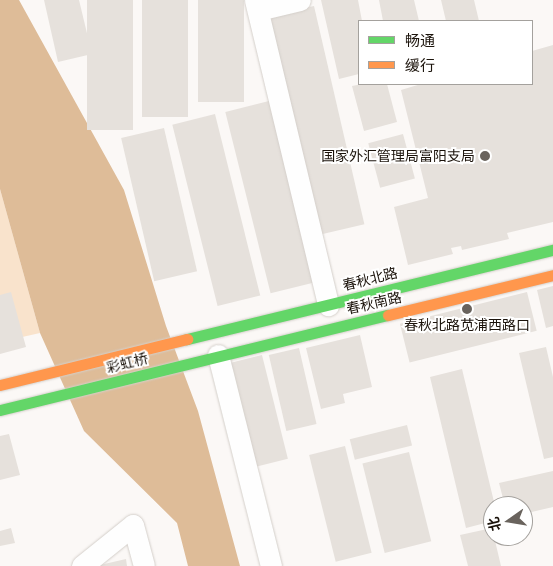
<!DOCTYPE html>
<meta charset="utf-8">
<style>
body{margin:0}
#map{position:relative;width:553px;height:566px;overflow:hidden;background:#fbf8f6;font-family:"Libre Baskerville","Noto Sans SC",serif}
div>[style]{position:absolute}
.green>*{inset:0;background:#f9e3cc}
.water>*{inset:0;background:#debc98}
.building>*{inset:0;background:#e6e1dc;transform-origin:0 0}
.roads{filter:drop-shadow(0 0 1px #d4cfca) drop-shadow(0 0 1px #d4cfca)}
.street>*{height:21px;margin:-10.5px;padding:0 10.5px;transform-origin:10.5px;border-radius:10.5px;background:#fefefe}
.fast>*{height:11px;margin:-5.5px;padding:0 5.5px;transform-origin:5.5px;border-radius:5.5px;background:#63d668}
.slow>*{height:11px;margin:-5.5px;padding:0 5.5px;transform-origin:5.5px;border-radius:5.5px;background:#ff974d}
.dots>*{width:14px;height:14px;translate:-50% -50%;box-sizing:border-box;border:2px solid #fff;border-radius:50%}
span{translate:-50% -50%;white-space:nowrap;text-align:center;line-height:1.15;-webkit-text-stroke:4px #fff;paint-order:stroke}
.poi-label{font-size:14px;color:#1b130b}
.right{translate:-100% -50%;text-align:right}
.street-label{font-size:14px;color:#1b130b}
.legend{position:absolute;left:358px;top:20px;width:175px;height:65px;box-sizing:border-box;background:#fff;border:1px solid #a4a19d;margin:0;padding:6px 9px;list-style:none;font-size:15px;color:#1b130b}
.legend li{display:flex;align-items:center;gap:10px;height:25px}
.legend b{width:25px;border:1px solid #a4a19d}
.north{position:absolute;left:483px;top:496px;width:50px;height:50px;box-sizing:border-box;background:#fff;border:1px solid #a4a19d;border-radius:50%;rotate:257deg;font-size:14px;font-weight:700;line-height:20px;text-align:center;color:#1b130b}
.north::after{content:'';display:block;margin:auto;width:18px;height:22px;background:#69635d;clip-path:polygon(50% 0,100% 100%,50% 72%,0 100%)}
</style>
<div id="map">
<div class="green">
<i style="clip-path:polygon(0 189px,40px 333px,0 342px)"></i>
</div>
<div class="water">
<i style="clip-path:polygon(0 0,19px 0,124px 190px,166px 326px,198px 411px,240px 566px,188px 566px,177px 523px,84px 431px,40px 333px,0 189px)"></i>
</div>
<div class="building">
<i style="clip-path:polygon(44px 0,79px 0,92px 54px,58px 62px)"></i>
<i style="left:87px;top:0;width:46px;height:130px"></i>
<i style="left:142px;top:0;width:46px;height:117px"></i>
<i style="left:198px;top:0;width:46px;height:102px"></i>
<i style="clip-path:polygon(321px 0,358px 0,362px 21px,359px 21px,359px 74px,339px 79px)"></i>
<i style="clip-path:polygon(379px 0,414px 0,419px 21px,383px 21px)"></i>
<i style="clip-path:polygon(441px 0,474px 0,479px 21px,446px 21px)"></i>
<i style="left:314px;top:6px;width:224px;height:45px;rotate:77deg"></i>
<i style="clip-path:polygon(553px 45px,553px 222px,507px 233px,509px 239px,462px 250px,461px 246px,451px 248px,453px 254px,408px 265px,394px 207px,428px 198px,401px 90px,421px 84px,532px 84px,532px 51px)"></i>
<i style="clip-path:polygon(362px 84px,387px 84px,397px 122px,364px 131px,352px 86px)"></i>
<i style="left:269px;top:101px;width:187px;height:45px;rotate:76deg"></i>
<i style="left:215px;top:114px;width:187px;height:44px;rotate:76deg"></i>
<i style="left:164px;top:128px;width:147px;height:44px;rotate:77deg"></i>
<i style="left:403px;top:134px;width:46px;height:36px;rotate:75deg"></i>
<i style="clip-path:polygon(553px 286px,553px 326px,546px 328px,537px 290px)"></i>
<i style="clip-path:polygon(11px 292px,26px 347px,0 354px,0 295px)"></i>
<i style="left:527px;top:292px;width:40px;height:131px;rotate:76deg"></i>
<i style="clip-path:polygon(360px 335px,372px 387px,343px 394px,345px 403px,321px 409px,306px 348px)"></i>
<i style="clip-path:polygon(546px 347px,553px 377px,553px 457px,544px 459px,519px 353px)"></i>
<i style="left:299px;top:348px;width:78px;height:31px;rotate:77deg"></i>
<i style="left:262px;top:355px;width:107px;height:34px;rotate:76deg"></i>
<i style="clip-path:polygon(462px 369px,495px 506px,493px 506px,493px 521px,466px 528px,430px 377px)"></i>
<i style="left:407px;top:425px;width:21px;height:59px;rotate:76deg"></i>
<i style="clip-path:polygon(9px 434px,20px 475px,0 480px,0 436px)"></i>
<i style="left:345px;top:446px;width:110px;height:37px;rotate:76deg"></i>
<i style="left:409px;top:452px;width:92px;height:48px;rotate:76deg"></i>
<i style="clip-path:polygon(553px 471px,553px 507px,523px 514px,523px 506px,505px 506px,499px 483px)"></i>
<i style="clip-path:polygon(11px 528px,15px 543px,0 546px,0 531px)"></i>
<i style="clip-path:polygon(492px 528px,501px 566px,468px 566px,460px 535px)"></i>
<i style="clip-path:polygon(126px 559px,127px 566px,101px 566px,100px 565px)"></i>
</div>
<div class="roads">
<div class="street">
<i style="left:255px;top:0;width:314px;rotate:76.5deg"></i>
<i style="left:258px;top:10px;width:43px;rotate:-13.4deg"></i>
<i style="left:218px;top:355px;width:218px;rotate:75.9deg"></i>
<i style="left:82px;top:566px;width:65px;rotate:-38.8deg"></i>
<i style="left:133px;top:525px;width:42px;rotate:75deg"></i>
</div>
<div class="fast">
<i style="left:187px;top:339px;width:377px;rotate:-13.7deg"></i>
<i style="left:0;top:410px;width:399px;rotate:-13.8deg"></i>
</div>
<div class="slow">
<i style="left:388px;top:315px;width:170px;rotate:-13.6deg"></i>
<i style="left:0;top:385px;width:193px;rotate:-13.8deg"></i>
</div>
</div>
<div class="dots">
<i style="left:485px;top:156px;background:#69635d"></i>
<i style="left:467px;top:309px;background:#69635d"></i>
</div>
<div class="poi-label">
<span class="right" style="left:475px;top:156px">国家外汇管理局富阳支局</span>
<span style="left:467px;top:325px">春秋北路苋浦西路口</span>
</div>
<div class="street-label">
<span style="left:370px;top:279px;rotate:-14deg">春秋北路</span>
<span style="left:374px;top:303px;rotate:-13deg">春秋南路</span>
<span style="left:127px;top:363px;rotate:-14deg">彩虹桥</span>
</div>
<ul class="legend">
<li><b style="height:6px;background:#63d668"></b>畅通</li>
<li><b style="height:6px;background:#ff974d"></b>缓行</li>
</ul>
<div class="north">北</div>
</div>
